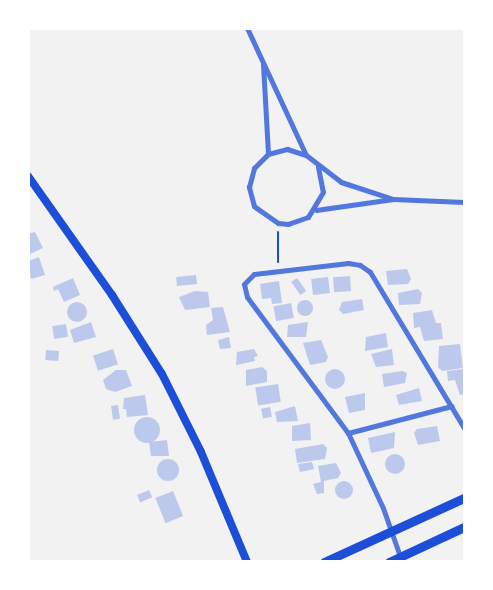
<!DOCTYPE html>
<style>
body{margin:0}
#map{position:relative;width:493px;height:590px;overflow:hidden;background:#f2f2f2;font-family:"Sofia Sans Condensed",sans-serif}
div>[style]{position:absolute}
.building>*{inset:0;background:#bdc9ec;transform-origin:0 0}
.round{border-radius:50%}
.path>*{height:2px;margin:-1px;padding:0 1px;transform-origin:1px;border-radius:1px;background:#1d4ed8}
.minor>*{height:5px;margin:-2.5px;padding:0 2.5px;transform-origin:2.5px;border-radius:2.5px;background:#5277de}
.primary>*{height:8px;margin:-4px;padding:0 4px;transform-origin:4px;border-radius:4px;background:#1d4ed8}
.motorway>*{height:9px;margin:-4.5px;padding:0 4.5px;transform-origin:4.5px;border-radius:4.5px;background:#1d4ed8}
span{translate:-50% -50%;white-space:nowrap;text-align:center;line-height:1.15;-webkit-text-stroke:6px #fff;paint-order:stroke}
.frame{position:absolute;inset:0;border:30px solid #fff;pointer-events:none}
</style>
<div id="map">
<div class="building">
<i style="clip-path:polygon(35px 232px,43px 248px,28px 255px,28px 234px)"></i>
<i style="clip-path:polygon(39px 257px,45px 275px,31px 279px,28px 261px)"></i>
<i style="clip-path:polygon(407px 269px,411px 279px,408px 284px,388px 285px,386px 271px)"></i>
<i style="left:196px;top:275px;width:9px;height:20px;rotate:84deg"></i>
<i style="left:350px;top:276px;width:15px;height:17px;rotate:86deg"></i>
<i style="left:328px;top:277px;width:16px;height:17px;rotate:83deg"></i>
<i style="clip-path:polygon(73px 278px,80px 295px,64px 302px,58px 289px,54px 291px,53px 287px)"></i>
<i style="left:297px;top:278px;width:16px;height:7px;rotate:55deg"></i>
<i style="clip-path:polygon(279px 281px,282px 303px,272px 304px,271px 298px,262px 299px,260px 284px)"></i>
<i style="clip-path:polygon(418px 289px,422px 293px,420px 304px,399px 305px,398px 293px)"></i>
<i style="clip-path:polygon(195px 291px,208px 292px,210px 307px,185px 310px,179px 297px)"></i>
<i style="clip-path:polygon(362px 299px,364px 310px,343px 314px,339px 310px,342px 302px)"></i>
<i class="round" style="left:297px;top:300px;width:16px;height:16px"></i>
<i class="round" style="left:67px;top:302px;width:20px;height:20px"></i>
<i style="left:291px;top:303px;width:15px;height:18px;rotate:79deg"></i>
<i style="clip-path:polygon(223px 307px,230px 332px,207px 335px,206px 325px,213px 320px,211px 308px)"></i>
<i style="clip-path:polygon(432px 310px,436px 323px,441px 323px,443px 339px,424px 341px,420px 327px,414px 328px,413px 313px)"></i>
<i style="clip-path:polygon(91px 322px,96px 337px,74px 343px,70px 330px)"></i>
<i style="clip-path:polygon(308px 322px,306px 337px,287px 337px,288px 325px)"></i>
<i style="left:66px;top:324px;width:13px;height:14px;rotate:81deg"></i>
<i style="clip-path:polygon(386px 333px,388px 347px,365px 351px,366px 337px)"></i>
<i style="clip-path:polygon(229px 337px,231px 348px,220px 349px,218px 340px)"></i>
<i style="clip-path:polygon(321px 340px,328px 357px,326px 362px,310px 365px,303px 343px)"></i>
<i style="clip-path:polygon(460px 344px,463px 368px,442px 371px,438px 367px,439px 346px)"></i>
<i style="left:113px;top:349px;width:16px;height:21px;rotate:72deg"></i>
<i style="clip-path:polygon(254px 349px,258px 356px,254px 357px,255px 361px,236px 365px,237px 352px)"></i>
<i style="clip-path:polygon(392px 349px,394px 365px,376px 367px,371px 354px)"></i>
<i style="left:46px;top:350px;width:13px;height:10px;rotate:4deg"></i>
<i style="clip-path:polygon(262px 367px,267px 371px,267px 382px,246px 386px,246px 370px)"></i>
<i class="round" style="left:325px;top:369px;width:20px;height:20px"></i>
<i style="clip-path:polygon(464px 369px,464px 394px,460px 395px,455px 380px,448px 381px,447px 371px)"></i>
<i style="clip-path:polygon(116px 370px,126px 370px,132px 386px,115px 392px,106px 389px,103px 380px)"></i>
<i style="clip-path:polygon(402px 371px,407px 373px,405px 383px,384px 387px,382px 374px)"></i>
<i style="left:278px;top:384px;width:18px;height:23px;rotate:81deg"></i>
<i style="clip-path:polygon(419px 388px,422px 401px,399px 405px,396px 395px)"></i>
<i style="clip-path:polygon(365px 393px,365px 410px,349px 413px,345px 397px)"></i>
<i style="clip-path:polygon(145px 395px,148px 415px,127px 417px,126px 409px,123px 409px,124px 398px)"></i>
<i style="left:118px;top:405px;width:14px;height:7px;rotate:82deg"></i>
<i style="clip-path:polygon(295px 406px,298px 421px,277px 422px,275px 412px)"></i>
<i style="left:270px;top:407px;width:10px;height:9px;rotate:79deg"></i>
<i class="round" style="left:134px;top:417px;width:26px;height:26px"></i>
<i style="clip-path:polygon(310px 423px,311px 440px,292px 441px,292px 426px)"></i>
<i style="clip-path:polygon(437px 426px,440px 441px,418px 445px,414px 433px,417px 429px)"></i>
<i style="clip-path:polygon(395px 432px,394px 448px,371px 453px,368px 438px)"></i>
<i style="clip-path:polygon(167px 440px,169px 456px,151px 456px,149px 442px)"></i>
<i style="clip-path:polygon(323px 444px,327px 448px,325px 459px,297px 463px,295px 449px)"></i>
<i class="round" style="left:385px;top:454px;width:20px;height:20px"></i>
<i class="round" style="left:157px;top:459px;width:22px;height:22px"></i>
<i style="clip-path:polygon(312px 462px,314px 469px,300px 472px,298px 464px)"></i>
<i style="clip-path:polygon(336px 463px,341px 473px,338px 478px,324px 481px,324px 493px,317px 494px,313px 484px,321px 482px,318px 466px)"></i>
<i class="round" style="left:335px;top:481px;width:18px;height:18px"></i>
<i style="left:149px;top:490px;width:8px;height:13px;rotate:67deg"></i>
<i style="left:173px;top:491px;width:27px;height:19px;rotate:68deg"></i>
</div>
<div class="path">
<i style="left:278px;top:232px;width:30px;rotate:90deg"></i>
</div>
<div class="minor">
<i style="left:247px;top:28px;width:140px;rotate:65.1deg"></i>
<i style="left:263px;top:64px;width:90px;rotate:86.8deg"></i>
<i style="left:318px;top:167px;width:25px;rotate:79deg"></i>
<i style="left:323px;top:192px;width:29px;rotate:121deg"></i>
<i style="left:308px;top:217px;width:21px;rotate:161deg"></i>
<i style="left:288px;top:224px;width:10px;rotate:-174deg"></i>
<i style="left:278px;top:223px;width:29px;rotate:-145deg"></i>
<i style="left:254px;top:206px;width:20px;rotate:-105deg"></i>
<i style="left:249px;top:187px;width:20px;rotate:-75deg"></i>
<i style="left:254px;top:168px;width:20px;rotate:-45deg"></i>
<i style="left:268px;top:154px;width:20px;rotate:-15deg"></i>
<i style="left:287px;top:149px;width:20px;rotate:18deg"></i>
<i style="left:306px;top:155px;width:44px;rotate:37.6deg"></i>
<i style="left:341px;top:182px;width:55px;rotate:18.1deg"></i>
<i style="left:316px;top:210px;width:78px;rotate:-8.1deg"></i>
<i style="left:393px;top:199px;width:71px;rotate:2.4deg"></i>
<i style="left:348px;top:433px;width:107px;rotate:-14.6deg"></i>
<i style="left:402px;top:562px;width:57px;rotate:-109.4deg"></i>
<i style="left:383px;top:508px;width:83px;rotate:-115deg"></i>
<i style="left:348px;top:433px;width:169px;rotate:-126.6deg"></i>
<i style="left:247px;top:297px;width:13px;rotate:-103deg"></i>
<i style="left:244px;top:284px;width:14px;rotate:-45deg"></i>
<i style="left:254px;top:274px;width:95px;rotate:-6.7deg"></i>
<i style="left:348px;top:263px;width:12px;rotate:9deg"></i>
<i style="left:360px;top:265px;width:12px;rotate:35deg"></i>
<i style="left:370px;top:272px;width:182px;rotate:58.9deg"></i>
</div>
<div class="primary">
<i style="left:28px;top:176px;width:146px;rotate:54.8deg"></i>
<i style="left:112px;top:295px;width:93px;rotate:57.7deg"></i>
<i style="left:162px;top:374px;width:87px;rotate:63.4deg"></i>
<i style="left:201px;top:452px;width:119px;rotate:67.3deg"></i>
</div>
<div class="motorway">
<i style="left:324px;top:562px;width:154px;rotate:-24.6deg"></i>
<i style="left:389px;top:562px;width:83px;rotate:-25deg"></i>
</div>
<div class="frame"></div>
</div>
